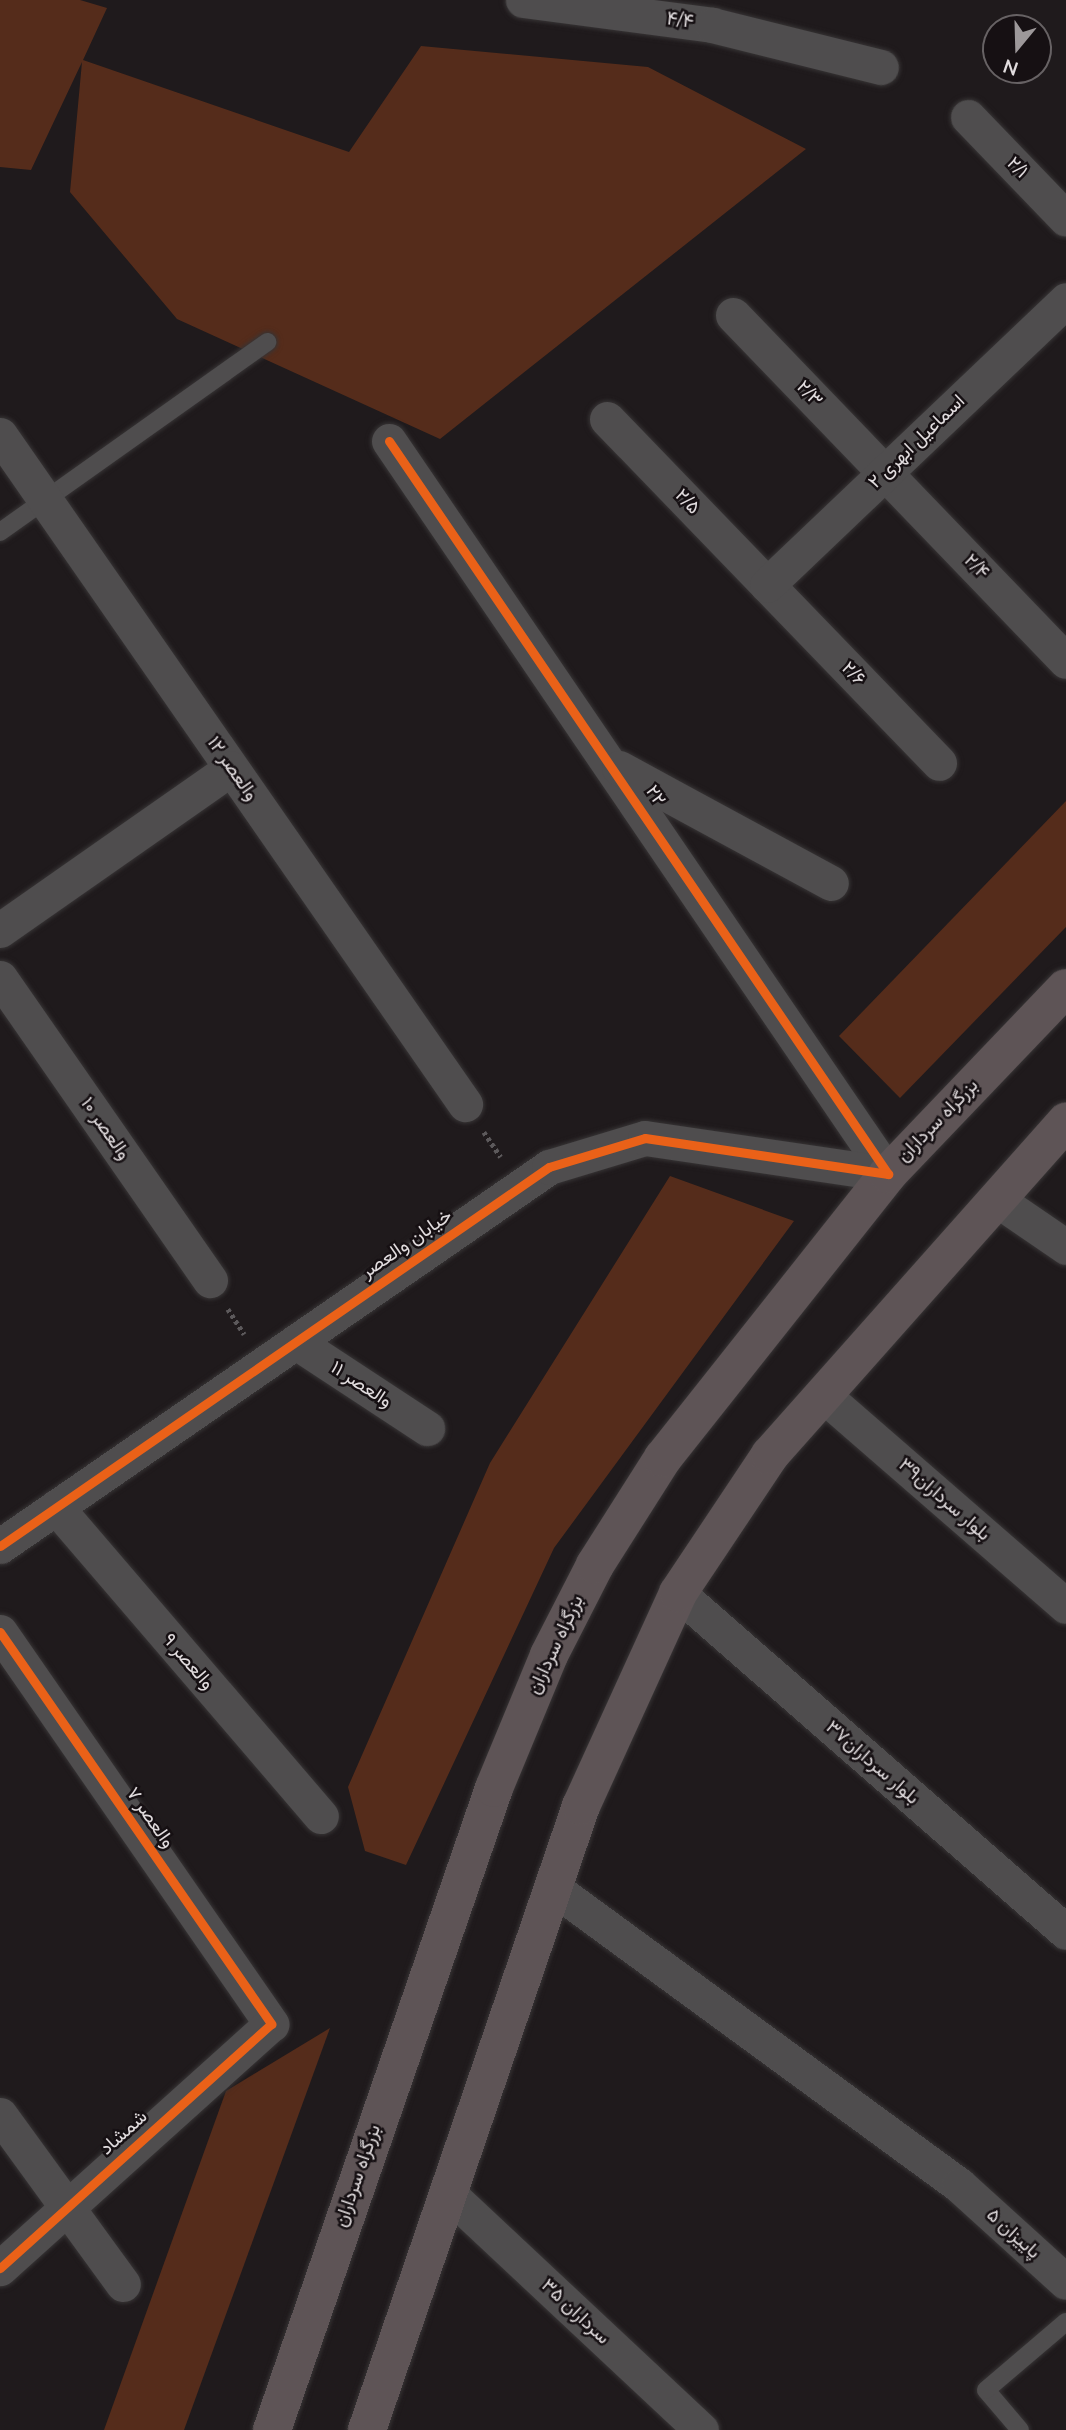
<!DOCTYPE html>
<meta charset="utf-8">
<style>
body{margin:0}
#map{position:relative;width:1066px;height:2430px;overflow:hidden;background:#1f1a1c;font-family:"Nunito Sans",Vazirmatn,sans-serif}
div>[style]{position:absolute}
.green>*{inset:0;background:#552c1b}
.path>*{height:4.5px;margin-top:-2.25px;transform-origin:0;background:repeating-linear-gradient(90deg,#5c595b 0 3.5px,transparent 0 7px)}
.roads{filter:drop-shadow(0 0 2px #373435) drop-shadow(0 0 2px #373435)}
.lane>*{height:18px;margin:-9px;padding:0 9px;transform-origin:9px;border-radius:9px;background:#4f4d4e}
.street>*{height:35px;margin:-17.5px;padding:0 17.5px;transform-origin:17.5px;border-radius:17.5px;background:#4f4d4e}
.highway>*{height:38px;margin:-19px;padding:0 19px;transform-origin:19px;border-radius:19px;background:#5e5456}
.cycleway>*{height:9px;margin:-4.5px;padding:0 4.5px;transform-origin:4.5px;border-radius:4.5px;background:#ea6118}
span{translate:-50% -50%;white-space:nowrap;text-align:center;line-height:1.15;-webkit-text-stroke:5px #161013;paint-order:stroke}
.street-label{font-size:19px;color:#e1dcde}
.north{position:absolute;left:982px;top:14px;width:70px;height:70px;box-sizing:border-box;background:#161013;border:2px solid #676264;border-radius:50%;rotate:199deg;font-size:19px;font-weight:700;line-height:28px;text-align:center;color:#e1dcde}
.north::after{content:'';display:block;margin:auto;width:24px;height:32px;background:#9d989a;clip-path:polygon(50% 0,100% 100%,50% 72%,0 100%)}
</style>
<div id="map">
<div class="green">
<i style="clip-path:polygon(0 0,80px 0,107px 8px,83px 60px,349px 152px,421px 46px,648px 67px,806px 149px,440px 439px,177px 319px,70px 192px,82px 62px,31px 170px,0 167px)"></i>
<i style="clip-path:polygon(1066px 801px,1066px 927px,900px 1098px,839px 1036px)"></i>
<i style="clip-path:polygon(670px 1176px,794px 1221px,554px 1548px,406px 1865px,365px 1851px,348px 1787px,490px 1463px)"></i>
<i style="clip-path:polygon(330px 2028px,184px 2430px,104px 2430px,226px 2091px)"></i>
</div>
<div class="path">
<i style="left:484px;top:1132px;width:30px;rotate:56deg"></i>
<i style="left:228px;top:1309px;width:30px;rotate:57deg"></i>
</div>
<div class="roads">
<div class="lane">
<i style="left:0;top:532px;width:328px;rotate:-35.4deg"></i>
<i style="left:1020px;top:2430px;width:52px;rotate:-130.4deg"></i>
<i style="left:986px;top:2390px;width:105px;rotate:-40.4deg"></i>
</div>
<div class="street">
<i style="left:523px;top:0;width:191px;rotate:7.5deg"></i>
<i style="left:712px;top:25px;width:174px;rotate:14deg"></i>
<i style="left:968px;top:117px;width:141px;rotate:46.1deg"></i>
<i style="left:733px;top:315px;width:480px;rotate:46.1deg"></i>
<i style="left:607px;top:419px;width:478px;rotate:46deg"></i>
<i style="left:0;top:435px;width:815px;rotate:55.2deg"></i>
<i style="left:389px;top:441px;width:887px;rotate:55.75deg"></i>
<i style="left:767px;top:585px;width:413px;rotate:-43.6deg"></i>
<i style="left:619px;top:768px;width:241px;rotate:28.5deg"></i>
<i style="left:0;top:930px;width:282px;rotate:-35deg"></i>
<i style="left:0;top:978px;width:368px;rotate:55.2deg"></i>
<i style="left:996px;top:1199px;width:85px;rotate:34.4deg"></i>
<i style="left:296px;top:1342px;width:157px;rotate:33.3deg"></i>
<i style="left:822px;top:1394px;width:323px;rotate:41deg"></i>
<i style="left:56px;top:1507px;width:407px;rotate:49.4deg"></i>
<i style="left:0;top:1546px;width:667px;rotate:-34.62deg"></i>
<i style="left:549px;top:1167px;width:100px;rotate:-16.8deg"></i>
<i style="left:645px;top:1138px;width:246px;rotate:8.4deg"></i>
<i style="left:678px;top:1593px;width:515px;rotate:41.14deg"></i>
<i style="left:0;top:1632px;width:477px;rotate:55.3deg"></i>
<i style="left:271px;top:2024px;width:365px;rotate:138deg"></i>
<i style="left:552px;top:1887px;width:504px;rotate:36.21deg"></i>
<i style="left:959px;top:2185px;width:144px;rotate:42.2deg"></i>
<i style="left:0;top:2115px;width:209px;rotate:54deg"></i>
<i style="left:449px;top:2194px;width:345px;rotate:43.1deg"></i>
</div>
<div class="highway">
<i style="left:272px;top:2430px;width:679px;rotate:-70.92deg"></i>
<i style="left:494px;top:1788px;width:144px;rotate:-67.5deg"></i>
<i style="left:549px;top:1655px;width:101px;rotate:-62.9deg"></i>
<i style="left:595px;top:1565px;width:127px;rotate:-57.6deg"></i>
<i style="left:663px;top:1458px;width:362px;rotate:-51.6deg"></i>
<i style="left:888px;top:1174px;width:257px;rotate:-46.3deg"></i>
<i style="left:367px;top:2430px;width:660px;rotate:-71.07deg"></i>
<i style="left:581px;top:1806px;width:234px;rotate:-65.5deg"></i>
<i style="left:678px;top:1593px;width:166px;rotate:-56.3deg"></i>
<i style="left:770px;top:1455px;width:446px;rotate:-48.4deg"></i>
</div>
</div>
<div class="cycleway">
<i style="left:389px;top:441px;width:887px;rotate:55.75deg"></i>
<i style="left:0;top:1546px;width:667px;rotate:-34.62deg"></i>
<i style="left:549px;top:1167px;width:100px;rotate:-16.8deg"></i>
<i style="left:645px;top:1138px;width:246px;rotate:8.4deg"></i>
<i style="left:0;top:1632px;width:477px;rotate:55.3deg"></i>
<i style="left:271px;top:2024px;width:365px;rotate:138deg"></i>
</div>
<div class="street-label">
<span style="left:680px;top:21px;rotate:8deg">۴/۴</span>
<span style="left:1017px;top:168px;rotate:46deg">۲/۱</span>
<span style="left:809px;top:394px;rotate:46deg">۲/۳</span>
<span style="left:917px;top:442px;rotate:-44deg">اسماعیل ابهری ۲</span>
<span style="left:687px;top:502px;rotate:46deg">۲/۵</span>
<span style="left:976px;top:567px;rotate:46deg">۲/۴</span>
<span style="left:853px;top:674px;rotate:46deg">۲/۶</span>
<span style="left:232px;top:769px;rotate:55deg">والعصر ۱۲</span>
<span style="left:655px;top:796px;rotate:56deg">۲۲</span>
<span style="left:938px;top:1121px;rotate:-46deg">بزرگراه سرداران</span>
<span style="left:105px;top:1129px;rotate:55deg">والعصر ۱۰</span>
<span style="left:407px;top:1244px;rotate:-35deg">خیابان والعصر</span>
<span style="left:361px;top:1385px;rotate:33deg">والعصر ۱۱</span>
<span style="left:944px;top:1500px;rotate:41deg">بلوار سرداران۳۹</span>
<span style="left:556px;top:1645px;rotate:-65deg">بزرگراه سرداران</span>
<span style="left:188px;top:1662px;rotate:49deg">والعصر ۹</span>
<span style="left:872px;top:1763px;rotate:41deg">بلوار سرداران۳۷</span>
<span style="left:150px;top:1818px;rotate:55deg">والعصر ۷</span>
<span style="left:124px;top:2133px;rotate:-42deg">شمشاد</span>
<span style="left:358px;top:2176px;rotate:-71deg">بزرگراه سرداران</span>
<span style="left:1013px;top:2234px;rotate:42deg">پاییزان ۵</span>
<span style="left:575px;top:2312px;rotate:43deg">سرداران ۳۵</span>
</div>
<div class="north">N</div>
</div>
